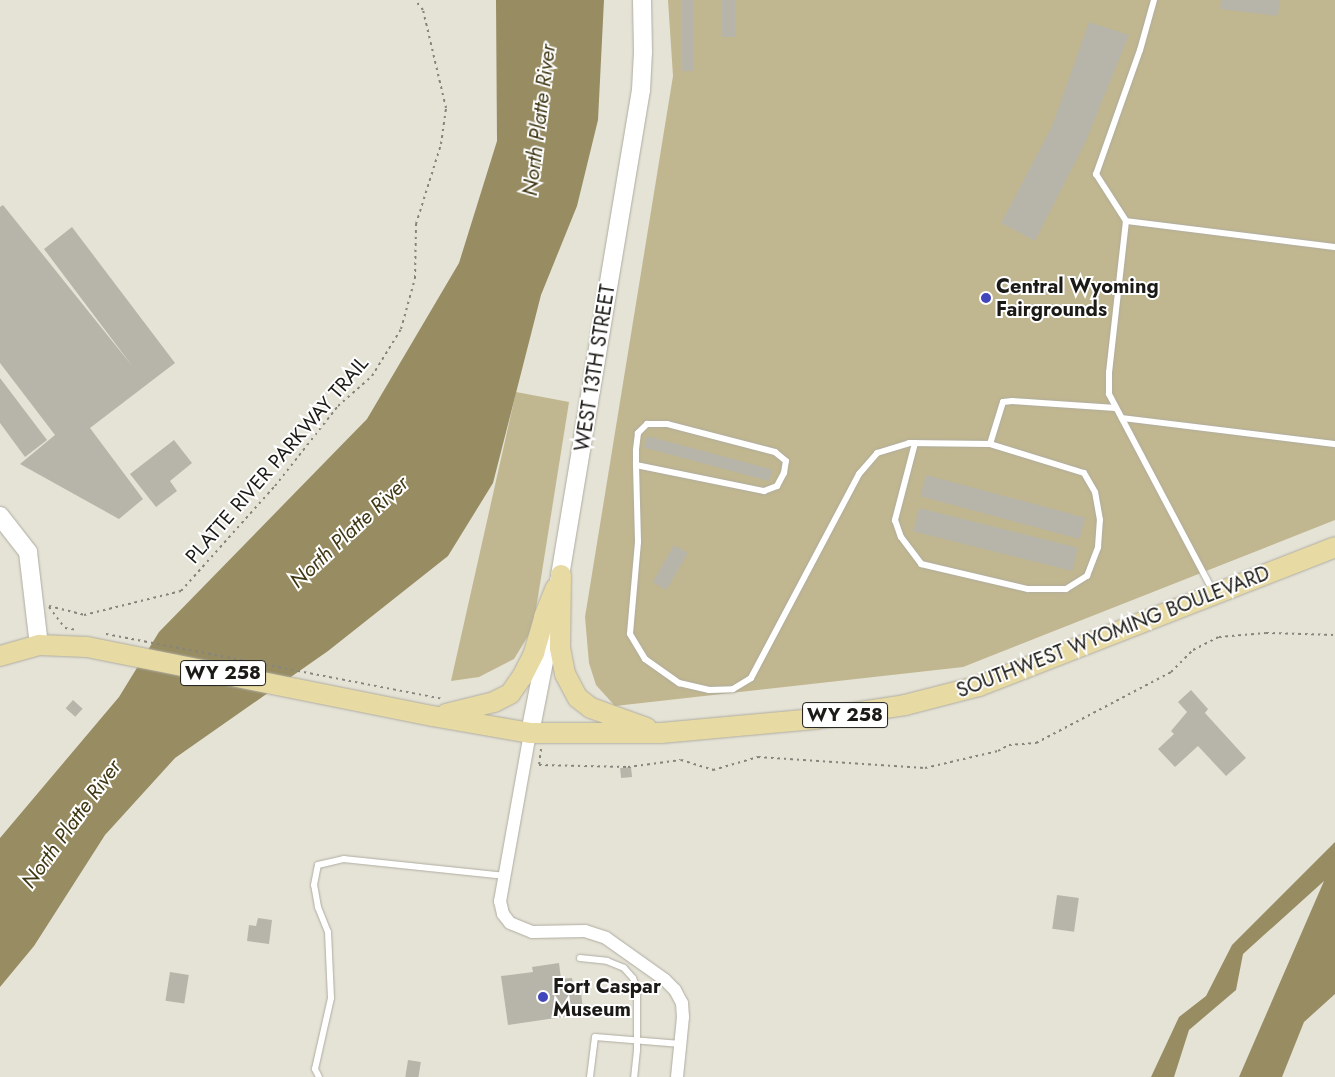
<!DOCTYPE html>
<style>
body{margin:0}
#map{position:relative;width:1335px;height:1077px;overflow:hidden;background:#e5e2d6;font-family:Jost,sans-serif}
div>[style]{position:absolute}
.green>*{inset:0;background:#c0b68f}
.water>*{inset:0;background:#978c62}
.building>*{inset:0;background:#b7b5a9;transform-origin:0 0}
.path>*{height:2px;margin-top:-1px;transform-origin:0;background:repeating-linear-gradient(90deg,#86847b 0 2.5px,transparent 0 6.5px)}
.roads{filter:drop-shadow(0 0 1px #afada1) drop-shadow(0 0 1px #afada1)}
.lane>*{height:6px;margin:-3px;padding:0 3px;transform-origin:3px;border-radius:3px;background:#fff}
.street>*{height:12px;margin:-6px;padding:0 6px;transform-origin:6px;border-radius:6px;background:#fff}
.secondary>*{height:18px;margin:-9px;padding:0 9px;transform-origin:9px;border-radius:9px;background:#fff}
.primary>*{height:20px;margin:-10px;padding:0 10px;transform-origin:10px;border-radius:10px;background:#e8daa3}
.dots>*{width:14px;height:14px;translate:-50% -50%;box-sizing:border-box;border:2px solid #fff;border-radius:50%}
span{translate:-50% -50%;white-space:nowrap;text-align:center;line-height:1.15;-webkit-text-stroke:4px #fff;paint-order:stroke}
.shield-label span{padding:1px 4px;background:#fff;border:1px solid;border-radius:4px;-webkit-text-stroke-width:0}
.shield-label{font-size:19px;color:#1b1a16;font-weight:700}
.poi-label{font-size:20px;color:#1b1a16;font-weight:700}
.left{translate:0 -50%;text-align:left}
.street-label{font-size:20px;color:#1b1a16}
.water-label{font-size:21px;color:#403713;font-style:italic}
</style>
<div id="map">
<div class="green">
<i style="clip-path:polygon(668px 0,1335px 0,1335px 520px,963px 667px,615px 706px,596px 685px,589px 663px,585px 617px,673px 76px)"></i>
<i style="clip-path:polygon(516px 392px,569px 402px,533px 628px,514px 659px,479px 677px,451px 681px)"></i>
</div>
<div class="water">
<i style="clip-path:polygon(496px 0,604px 0,598px 120px,577px 206px,541px 295px,493px 483px,448px 556px,328px 651px,175px 758px,105px 835px,34px 946px,0 987px,0 838px,119px 697px,159px 632px,367px 419px,459px 263px,497px 141px)"></i>
<i style="clip-path:polygon(1335px 842px,1335px 994px,1304px 1022px,1282px 1077px,1239px 1077px,1324px 881px,1243px 954px,1236px 990px,1189px 1030px,1174px 1077px,1151px 1077px,1179px 1017px,1206px 996px,1232px 945px)"></i>
</div>
<div class="building">
<i style="left:682px;top:0;width:12px;height:71px"></i>
<i style="left:722px;top:0;width:13px;height:37px"></i>
<i style="clip-path:polygon(1221px 0,1280px 0,1278px 16px,1220px 9px)"></i>
<i style="clip-path:polygon(1089px 22px,1129px 35px,1086px 141px,1035px 241px,1001px 223px,1052px 126px)"></i>
<i style="clip-path:polygon(3px 205px,133px 367px,44px 249px,72px 227px,175px 363px,90px 428px,143px 499px,119px 519px,20px 464px,55px 435px,0 363px,0 207px)"></i>
<i style="clip-path:polygon(0 378px,47px 440px,25px 457px,0 423px)"></i>
<i style="left:647px;top:436px;width:130px;height:12px;rotate:15deg"></i>
<i style="clip-path:polygon(174px 440px,192px 463px,170px 481px,177px 491px,156px 507px,130px 474px)"></i>
<i style="left:926px;top:475px;width:165px;height:22px;rotate:15deg"></i>
<i style="left:919px;top:508px;width:164px;height:24px;rotate:14deg"></i>
<i style="left:674px;top:545px;width:16px;height:43px;rotate:30deg"></i>
<i style="clip-path:polygon(1191px 690px,1208px 709px,1205px 713px,1246px 758px,1226px 776px,1198px 746px,1175px 767px,1158px 749px,1174px 734px,1171px 731px,1187px 712px,1178px 702px)"></i>
<i style="left:73px;top:700px;width:13px;height:11px;rotate:42deg"></i>
<i style="left:631px;top:767px;width:10px;height:11px;rotate:84deg"></i>
<i style="left:1057px;top:895px;width:22px;height:34px;rotate:8deg"></i>
<i style="clip-path:polygon(258px 918px,272px 920px,269px 944px,247px 941px,249px 925px,256px 926px)"></i>
<i style="clip-path:polygon(559px 963px,561px 979px,572px 978px,573px 984px,580px 983px,583px 1010px,575px 1011px,576px 1015px,508px 1025px,501px 976px,533px 972px,532px 967px)"></i>
<i style="left:170px;top:972px;width:19px;height:29px;rotate:9deg"></i>
<i style="left:408px;top:1060px;width:13px;height:17px;rotate:9deg"></i>
</div>
<div class="path">
<i style="left:49px;top:606px;width:36px;rotate:14deg"></i>
<i style="left:84px;top:615px;width:100px;rotate:-13.9deg"></i>
<i style="left:181px;top:591px;width:141px;rotate:-48.2deg"></i>
<i style="left:275px;top:486px;width:102px;rotate:-51.8deg"></i>
<i style="left:338px;top:406px;width:45px;rotate:-41.4deg"></i>
<i style="left:372px;top:376px;width:55px;rotate:-58.3deg"></i>
<i style="left:401px;top:329px;width:53px;rotate:-74.6deg"></i>
<i style="left:415px;top:278px;width:54px;rotate:-88.9deg"></i>
<i style="left:416px;top:224px;width:84px;rotate:-72.6deg"></i>
<i style="left:441px;top:144px;width:36px;rotate:-82deg"></i>
<i style="left:446px;top:108px;width:101px;rotate:-103.2deg"></i>
<i style="left:423px;top:10px;width:13px;rotate:-129deg"></i>
<i style="left:49px;top:607px;width:26px;rotate:53deg"></i>
<i style="left:65px;top:628px;width:12px;rotate:9deg"></i>
<i style="left:106px;top:634px;width:343px;rotate:10.9deg"></i>
<i style="left:541px;top:749px;width:16px;rotate:97deg"></i>
<i style="left:539px;top:765px;width:89px;rotate:1.3deg"></i>
<i style="left:628px;top:767px;width:53px;rotate:-7.5deg"></i>
<i style="left:681px;top:760px;width:34px;rotate:17deg"></i>
<i style="left:713px;top:770px;width:47px;rotate:-16.1deg"></i>
<i style="left:758px;top:757px;width:167px;rotate:3.8deg"></i>
<i style="left:925px;top:768px;width:75px;rotate:-13.1deg"></i>
<i style="left:998px;top:751px;width:13px;rotate:-29deg"></i>
<i style="left:1009px;top:745px;width:27px;rotate:-4deg"></i>
<i style="left:1036px;top:743px;width:153px;rotate:-27.7deg"></i>
<i style="left:1171px;top:672px;width:31px;rotate:-45deg"></i>
<i style="left:1193px;top:650px;width:29px;rotate:-27deg"></i>
<i style="left:1219px;top:637px;width:47px;rotate:-4.9deg"></i>
<i style="left:1266px;top:633px;width:69px;rotate:1.7deg"></i>
</div>
<div class="roads">
<div class="lane">
<i style="left:1154px;top:0;width:52px;rotate:105.6deg"></i>
<i style="left:1140px;top:50px;width:132px;rotate:109.5deg"></i>
<i style="left:1096px;top:174px;width:56px;rotate:57.4deg"></i>
<i style="left:1126px;top:221px;width:152px;rotate:96.4deg"></i>
<i style="left:1109px;top:372px;width:22px;rotate:90deg"></i>
<i style="left:1109px;top:394px;width:225px;rotate:62.2deg"></i>
<i style="left:1126px;top:221px;width:211px;rotate:7.1deg"></i>
<i style="left:1122px;top:418px;width:215px;rotate:7deg"></i>
<i style="left:915px;top:443px;width:80px;rotate:104.6deg"></i>
<i style="left:895px;top:520px;width:18px;rotate:71deg"></i>
<i style="left:901px;top:537px;width:34px;rotate:53deg"></i>
<i style="left:921px;top:564px;width:110px;rotate:13.2deg"></i>
<i style="left:1028px;top:589px;width:38px"></i>
<i style="left:1066px;top:589px;width:25px;rotate:-32deg"></i>
<i style="left:1087px;top:576px;width:31px;rotate:-69deg"></i>
<i style="left:1098px;top:547px;width:27px;rotate:-86deg"></i>
<i style="left:1100px;top:520px;width:28px;rotate:-100deg"></i>
<i style="left:1095px;top:492px;width:22px;rotate:-120deg"></i>
<i style="left:1084px;top:473px;width:98px;rotate:-162.9deg"></i>
<i style="left:636px;top:465px;width:131px;rotate:11.5deg"></i>
<i style="left:764px;top:491px;width:14px;rotate:-21deg"></i>
<i style="left:777px;top:486px;width:15px;rotate:-62deg"></i>
<i style="left:784px;top:473px;width:12px;rotate:-81deg"></i>
<i style="left:786px;top:461px;width:14px;rotate:-141deg"></i>
<i style="left:775px;top:452px;width:112px;rotate:-165.5deg"></i>
<i style="left:667px;top:424px;width:20px;rotate:180deg"></i>
<i style="left:647px;top:424px;width:13px;rotate:135deg"></i>
<i style="left:638px;top:433px;width:17px;rotate:97deg"></i>
<i style="left:636px;top:450px;width:15px;rotate:90deg"></i>
<i style="left:636px;top:465px;width:77px;rotate:88.5deg"></i>
<i style="left:638px;top:542px;width:92px;rotate:95deg"></i>
<i style="left:630px;top:634px;width:29px;rotate:59deg"></i>
<i style="left:645px;top:659px;width:42px;rotate:35.2deg"></i>
<i style="left:679px;top:683px;width:31px;rotate:13deg"></i>
<i style="left:709px;top:690px;width:24px;rotate:-2deg"></i>
<i style="left:733px;top:689px;width:21px;rotate:-31deg"></i>
<i style="left:751px;top:678px;width:231px;rotate:-62.1deg"></i>
<i style="left:859px;top:474px;width:28px;rotate:-49deg"></i>
<i style="left:877px;top:453px;width:34px;rotate:-17deg"></i>
<i style="left:909px;top:443px;width:81px;rotate:0.7deg"></i>
<i style="left:990px;top:444px;width:44px;rotate:-72.8deg"></i>
<i style="left:1003px;top:402px;width:9px;rotate:-6deg"></i>
<i style="left:1012px;top:401px;width:104px;rotate:3.9deg"></i>
<i style="left:580px;top:958px;width:27px;rotate:6deg"></i>
<i style="left:607px;top:961px;width:18px;rotate:22deg"></i>
<i style="left:624px;top:968px;width:13px;rotate:48deg"></i>
<i style="left:633px;top:978px;width:11px;rotate:68deg"></i>
<i style="left:637px;top:988px;width:62px;rotate:90deg"></i>
<i style="left:637px;top:1050px;width:27px;rotate:96deg"></i>
<i style="left:319px;top:1077px;width:9px;rotate:-117deg"></i>
<i style="left:315px;top:1069px;width:73px;rotate:-77.3deg"></i>
<i style="left:331px;top:998px;width:66px;rotate:-92.6deg"></i>
<i style="left:328px;top:932px;width:27px;rotate:-112deg"></i>
<i style="left:318px;top:907px;width:22px;rotate:-100deg"></i>
<i style="left:314px;top:885px;width:20px;rotate:-79deg"></i>
<i style="left:318px;top:865px;width:27px;rotate:-13deg"></i>
<i style="left:344px;top:859px;width:162px;rotate:6deg"></i>
<i style="left:590px;top:1077px;width:40px;rotate:-82.9deg"></i>
<i style="left:595px;top:1037px;width:86px;rotate:4.7deg"></i>
</div>
<div class="street">
<i style="left:530px;top:733px;width:171px;rotate:100.1deg"></i>
<i style="left:500px;top:901px;width:13px;rotate:77deg"></i>
<i style="left:503px;top:914px;width:11px;rotate:52deg"></i>
<i style="left:510px;top:923px;width:24px;rotate:22deg"></i>
<i style="left:532px;top:932px;width:53px;rotate:-1.1deg"></i>
<i style="left:585px;top:931px;width:22px;rotate:18deg"></i>
<i style="left:606px;top:938px;width:72px;rotate:35.4deg"></i>
<i style="left:665px;top:980px;width:14px;rotate:45deg"></i>
<i style="left:675px;top:990px;width:15px;rotate:62deg"></i>
<i style="left:682px;top:1003px;width:14px;rotate:86deg"></i>
<i style="left:683px;top:1017px;width:60px;rotate:95.7deg"></i>
</div>
<div class="secondary">
<i style="left:0;top:516px;width:46px;rotate:52.1deg"></i>
<i style="left:28px;top:552px;width:94px;rotate:83.3deg"></i>
<i style="left:558px;top:588px;width:505px;rotate:-80.54deg"></i>
<i style="left:641px;top:90px;width:38px;rotate:-87deg"></i>
<i style="left:643px;top:52px;width:52px;rotate:-91.1deg"></i>
<i style="left:530px;top:733px;width:119px;rotate:-78.9deg"></i>
</div>
<div class="primary">
<i style="left:561px;top:575px;width:73px;rotate:90.8deg"></i>
<i style="left:560px;top:648px;width:26px;rotate:79deg"></i>
<i style="left:565px;top:674px;width:27px;rotate:62deg"></i>
<i style="left:578px;top:698px;width:16px;rotate:38deg"></i>
<i style="left:591px;top:708px;width:59px;rotate:19.7deg"></i>
<i style="left:0;top:656px;width:41px;rotate:-15.8deg"></i>
<i style="left:39px;top:645px;width:48px;rotate:2.4deg"></i>
<i style="left:87px;top:647px;width:352px;rotate:11.3deg"></i>
<i style="left:432px;top:716px;width:99px;rotate:9.8deg"></i>
<i style="left:530px;top:733px;width:131px"></i>
<i style="left:661px;top:733px;width:154px;rotate:-5.2deg"></i>
<i style="left:814px;top:719px;width:92px;rotate:-8.7deg"></i>
<i style="left:905px;top:705px;width:76px;rotate:-14.4deg"></i>
<i style="left:979px;top:686px;width:382px;rotate:-21.3deg"></i>
<i style="left:446px;top:714px;width:49px;rotate:-14deg"></i>
<i style="left:494px;top:702px;width:18px;rotate:-27deg"></i>
<i style="left:510px;top:694px;width:21px;rotate:-55deg"></i>
<i style="left:522px;top:677px;width:27px;rotate:-63deg"></i>
<i style="left:534px;top:653px;width:37px;rotate:-74deg"></i>
<i style="left:544px;top:617px;width:31px;rotate:-68deg"></i>
</div>
</div>
<div class="dots">
<i style="left:986px;top:298px;background:#4146bb"></i>
<i style="left:543px;top:997px;background:#4146bb"></i>
</div>
<div class="shield-label">
<span style="left:223px;top:673px">WY 258</span>
<span style="left:845px;top:715px">WY 258</span>
</div>
<div class="poi-label">
<span class="left" style="left:996px;top:298px">Central Wyoming<br>Fairgrounds</span>
<span class="left" style="left:553px;top:998px">Fort Caspar<br>Museum</span>
</div>
<div class="street-label">
<span style="left:595px;top:368px;rotate:-81deg">WEST 13TH STREET</span>
<span style="left:277px;top:460px;rotate:-49deg">PLATTE RIVER PARKWAY TRAIL</span>
<span style="left:1113px;top:632px;rotate:-21deg">SOUTHWEST WYOMING BOULEVARD</span>
</div>
<div class="water-label">
<span style="left:539px;top:120px;rotate:-83deg">North Platte River</span>
<span style="left:349px;top:532px;rotate:-43deg">North Platte River</span>
<span style="left:71px;top:824px;rotate:-54deg">North Platte River</span>
</div>
</div>
